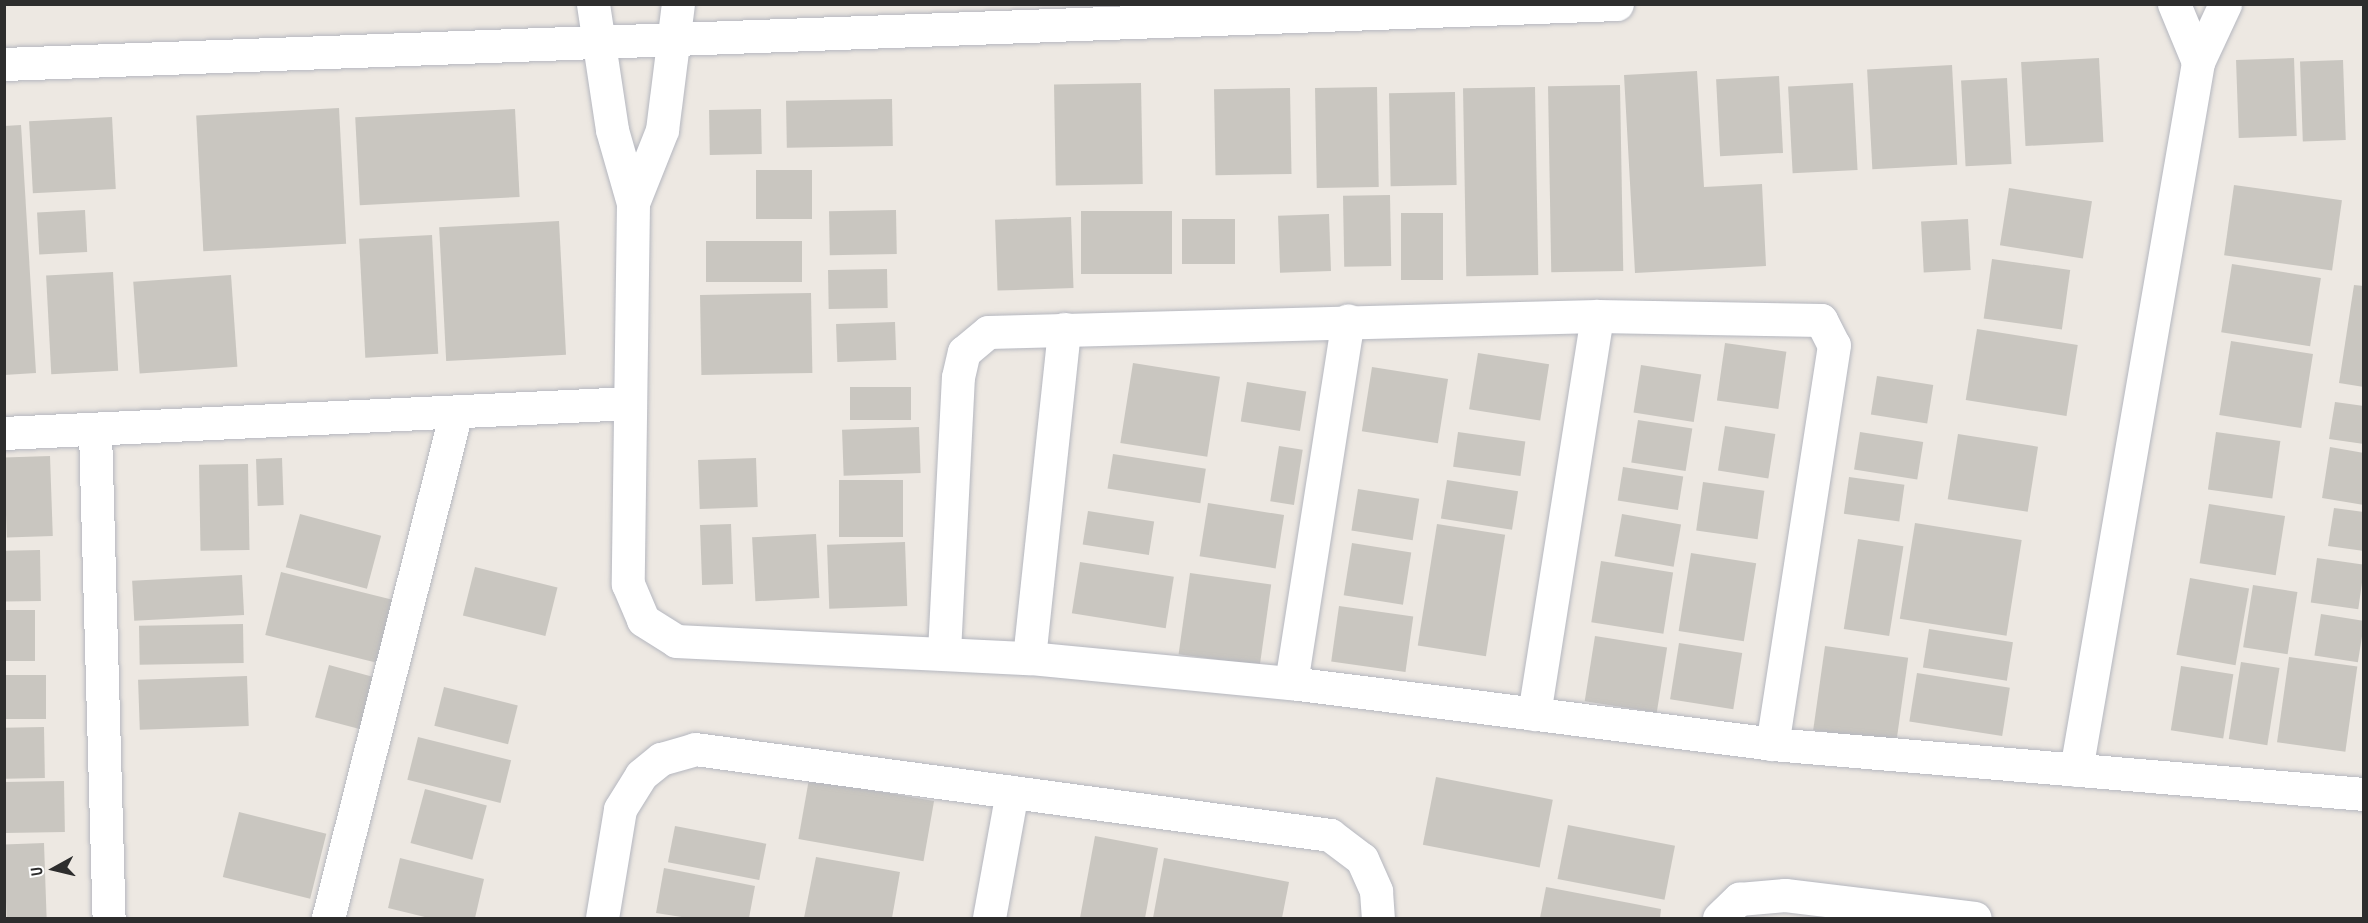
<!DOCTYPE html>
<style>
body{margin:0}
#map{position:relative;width:2368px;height:923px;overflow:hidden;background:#ede8e2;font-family:"PT Sans Narrow",sans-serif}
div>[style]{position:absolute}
.building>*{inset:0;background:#c9c6c0;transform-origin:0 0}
.roads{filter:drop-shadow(0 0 2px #b5b7bf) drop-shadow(0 0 2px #b5b7bf)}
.street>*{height:33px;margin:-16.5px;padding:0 16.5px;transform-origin:16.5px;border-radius:16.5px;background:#fff}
span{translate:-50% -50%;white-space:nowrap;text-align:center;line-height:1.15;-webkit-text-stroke:4.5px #fff;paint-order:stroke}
.frame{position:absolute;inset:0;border:6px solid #2d2d2d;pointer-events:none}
.north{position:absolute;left:24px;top:839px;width:60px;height:60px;-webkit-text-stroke:4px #fff;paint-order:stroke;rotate:262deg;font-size:16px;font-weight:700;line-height:24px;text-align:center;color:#2d2d2d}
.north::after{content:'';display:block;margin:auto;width:21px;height:27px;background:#2d2d2d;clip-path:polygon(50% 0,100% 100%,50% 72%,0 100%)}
</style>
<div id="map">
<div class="building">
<i style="left:2099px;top:58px;width:84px;height:78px;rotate:87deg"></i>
<i style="left:2294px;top:58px;width:78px;height:58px;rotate:88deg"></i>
<i style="left:2343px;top:60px;width:80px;height:43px;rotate:88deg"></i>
<i style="left:1952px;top:65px;width:100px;height:85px;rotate:87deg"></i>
<i style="clip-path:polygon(1697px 71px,1704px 187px,1762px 184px,1766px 266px,1635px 273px,1624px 75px)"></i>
<i style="left:1779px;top:76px;width:77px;height:63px;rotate:87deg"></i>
<i style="left:2007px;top:78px;width:86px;height:46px;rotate:87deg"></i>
<i style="left:1141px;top:83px;width:101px;height:87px;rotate:89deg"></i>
<i style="left:1853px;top:83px;width:87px;height:65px;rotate:87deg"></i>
<i style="left:1620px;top:85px;width:186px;height:72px;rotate:89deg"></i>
<i style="left:1377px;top:87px;width:100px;height:62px;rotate:89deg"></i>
<i style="left:1535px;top:87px;width:188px;height:72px;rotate:89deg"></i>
<i style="left:1290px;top:88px;width:86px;height:76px;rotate:89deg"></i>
<i style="left:1455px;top:92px;width:93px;height:66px;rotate:89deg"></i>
<i style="left:892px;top:99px;width:47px;height:106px;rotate:89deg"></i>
<i style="left:339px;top:108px;width:136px;height:143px;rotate:87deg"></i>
<i style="left:515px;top:109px;width:88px;height:160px;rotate:87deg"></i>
<i style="left:761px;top:109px;width:45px;height:52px;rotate:89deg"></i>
<i style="left:112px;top:117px;width:72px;height:83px;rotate:87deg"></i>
<i style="clip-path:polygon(21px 125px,36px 373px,4px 375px,4px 126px)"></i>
<i style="left:756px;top:170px;width:56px;height:49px"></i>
<i style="left:2234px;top:185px;width:109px;height:71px;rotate:8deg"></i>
<i style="left:2009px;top:188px;width:84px;height:58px;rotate:9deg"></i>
<i style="left:1390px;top:195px;width:71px;height:47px;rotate:89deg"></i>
<i style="left:85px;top:210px;width:42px;height:48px;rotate:87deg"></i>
<i style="left:896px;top:210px;width:44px;height:67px;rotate:89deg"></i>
<i style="left:1081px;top:211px;width:91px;height:63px"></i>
<i style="left:1401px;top:213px;width:42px;height:67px"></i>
<i style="left:1329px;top:214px;width:57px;height:51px;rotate:88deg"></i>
<i style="left:1071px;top:217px;width:71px;height:76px;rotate:88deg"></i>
<i style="left:1182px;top:219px;width:53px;height:45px"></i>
<i style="left:1968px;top:219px;width:51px;height:47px;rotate:87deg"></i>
<i style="left:559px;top:221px;width:134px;height:120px;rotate:87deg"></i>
<i style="left:432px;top:235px;width:119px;height:73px;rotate:87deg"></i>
<i style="left:802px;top:241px;width:41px;height:96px;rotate:90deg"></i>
<i style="left:1992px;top:259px;width:79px;height:60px;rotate:8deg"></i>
<i style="left:2232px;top:264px;width:90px;height:69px;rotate:9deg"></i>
<i style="left:887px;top:269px;width:39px;height:59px;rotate:89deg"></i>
<i style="left:113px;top:272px;width:99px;height:67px;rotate:87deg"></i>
<i style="left:231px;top:275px;width:92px;height:98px;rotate:86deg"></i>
<i style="clip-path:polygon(2354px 285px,2364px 286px,2364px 387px,2339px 383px)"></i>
<i style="left:811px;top:293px;width:80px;height:111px;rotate:89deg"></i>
<i style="left:895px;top:322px;width:38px;height:59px;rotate:88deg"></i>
<i style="left:1977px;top:329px;width:102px;height:72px;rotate:9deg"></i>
<i style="left:2231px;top:341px;width:83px;height:75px;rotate:9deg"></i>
<i style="left:1725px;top:343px;width:62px;height:58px;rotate:8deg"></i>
<i style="left:1478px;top:353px;width:72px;height:57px;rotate:9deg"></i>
<i style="left:1133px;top:363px;width:88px;height:81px;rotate:9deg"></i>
<i style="left:1641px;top:365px;width:61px;height:48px;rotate:9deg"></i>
<i style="left:1372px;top:367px;width:77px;height:65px;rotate:9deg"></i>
<i style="left:1877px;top:376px;width:57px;height:39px;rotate:9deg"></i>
<i style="left:1247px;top:382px;width:60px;height:40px;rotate:9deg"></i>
<i style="left:850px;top:387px;width:61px;height:33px"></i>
<i style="clip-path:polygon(2335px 402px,2364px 406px,2364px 444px,2329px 439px)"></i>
<i style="left:1638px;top:420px;width:55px;height:43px;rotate:9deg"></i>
<i style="left:1725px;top:426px;width:51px;height:45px;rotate:9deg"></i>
<i style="left:919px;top:427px;width:46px;height:77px;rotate:88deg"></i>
<i style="left:1458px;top:432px;width:68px;height:35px;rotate:8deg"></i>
<i style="left:1860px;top:432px;width:64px;height:38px;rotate:9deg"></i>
<i style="left:2216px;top:432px;width:65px;height:58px;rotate:8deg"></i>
<i style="left:1958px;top:434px;width:81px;height:66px;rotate:9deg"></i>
<i style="left:1279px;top:446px;width:24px;height:56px;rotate:9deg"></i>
<i style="clip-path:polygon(2330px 447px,2364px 453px,2364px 505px,2322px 498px)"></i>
<i style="left:1113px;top:454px;width:94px;height:35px;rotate:9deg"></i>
<i style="left:50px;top:456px;width:80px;height:46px;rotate:88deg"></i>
<i style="left:282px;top:458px;width:47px;height:26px;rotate:88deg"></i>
<i style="left:756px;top:458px;width:49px;height:58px;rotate:88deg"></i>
<i style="left:248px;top:464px;width:86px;height:49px;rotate:89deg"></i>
<i style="left:1623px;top:467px;width:61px;height:34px;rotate:9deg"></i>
<i style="left:1849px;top:477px;width:56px;height:37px;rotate:8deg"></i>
<i style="left:903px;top:480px;width:57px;height:64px;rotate:90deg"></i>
<i style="left:1447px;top:480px;width:72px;height:39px;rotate:9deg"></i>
<i style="left:1703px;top:482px;width:62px;height:49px;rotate:8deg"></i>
<i style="left:1358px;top:489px;width:62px;height:42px;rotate:9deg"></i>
<i style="left:1208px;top:503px;width:77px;height:54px;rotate:9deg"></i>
<i style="left:2209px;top:504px;width:77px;height:60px;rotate:9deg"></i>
<i style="clip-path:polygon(2334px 508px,2364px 512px,2364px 551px,2328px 546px)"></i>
<i style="left:1088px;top:511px;width:67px;height:34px;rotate:9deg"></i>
<i style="left:300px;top:514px;width:84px;height:55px;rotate:15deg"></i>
<i style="left:1622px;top:514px;width:60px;height:43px;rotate:10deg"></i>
<i style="left:1915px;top:523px;width:108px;height:97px;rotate:9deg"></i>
<i style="left:731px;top:524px;width:60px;height:31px;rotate:88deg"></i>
<i style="left:1437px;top:524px;width:69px;height:123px;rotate:9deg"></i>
<i style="left:816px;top:534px;width:64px;height:64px;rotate:87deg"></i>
<i style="left:1858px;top:539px;width:46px;height:91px;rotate:9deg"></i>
<i style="left:905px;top:542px;width:64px;height:78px;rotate:88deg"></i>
<i style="left:1352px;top:543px;width:60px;height:53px;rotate:9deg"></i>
<i style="left:40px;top:550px;width:51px;height:36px;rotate:89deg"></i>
<i style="left:1691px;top:553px;width:66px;height:79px;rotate:9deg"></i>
<i style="left:2317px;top:558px;width:48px;height:45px;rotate:8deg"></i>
<i style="left:1601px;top:561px;width:73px;height:62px;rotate:9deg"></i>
<i style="left:1080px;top:562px;width:95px;height:52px;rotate:9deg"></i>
<i style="left:475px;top:567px;width:85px;height:50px;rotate:14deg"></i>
<i style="left:281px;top:572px;width:118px;height:65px;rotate:14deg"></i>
<i style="left:1190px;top:573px;width:82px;height:82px;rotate:8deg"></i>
<i style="left:242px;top:575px;width:40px;height:110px;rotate:87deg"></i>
<i style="left:2190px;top:578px;width:60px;height:78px;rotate:10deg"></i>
<i style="left:2253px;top:585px;width:45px;height:63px;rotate:9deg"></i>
<i style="left:1339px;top:606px;width:75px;height:56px;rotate:8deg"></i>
<i style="left:4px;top:610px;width:31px;height:51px"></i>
<i style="left:2321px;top:614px;width:44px;height:42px;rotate:9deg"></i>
<i style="left:243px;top:624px;width:39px;height:104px;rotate:89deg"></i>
<i style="left:1929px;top:629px;width:85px;height:39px;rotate:9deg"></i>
<i style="left:1595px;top:636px;width:73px;height:66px;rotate:9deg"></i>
<i style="left:1679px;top:643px;width:64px;height:57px;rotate:9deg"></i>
<i style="left:1825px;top:646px;width:84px;height:85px;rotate:8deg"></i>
<i style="left:2289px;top:657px;width:69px;height:86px;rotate:8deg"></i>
<i style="left:2241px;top:662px;width:39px;height:78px;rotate:9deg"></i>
<i style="left:329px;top:665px;width:51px;height:54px;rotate:15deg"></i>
<i style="left:2181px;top:666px;width:53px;height:65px;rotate:9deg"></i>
<i style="left:1917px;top:673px;width:94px;height:49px;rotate:9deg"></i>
<i style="left:4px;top:675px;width:42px;height:44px"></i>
<i style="left:247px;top:676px;width:50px;height:109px;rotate:88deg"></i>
<i style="left:444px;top:687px;width:76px;height:40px;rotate:14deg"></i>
<i style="left:44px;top:727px;width:51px;height:40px;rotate:89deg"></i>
<i style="left:418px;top:737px;width:96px;height:44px;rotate:14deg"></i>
<i style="left:1436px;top:777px;width:119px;height:69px;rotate:11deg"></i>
<i style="left:809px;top:779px;width:127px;height:61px;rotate:10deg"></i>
<i style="left:64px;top:781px;width:51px;height:60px;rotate:89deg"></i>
<i style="left:425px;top:789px;width:64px;height:56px;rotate:15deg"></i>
<i style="left:239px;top:812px;width:90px;height:67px;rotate:14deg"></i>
<i style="left:1568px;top:825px;width:109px;height:55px;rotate:11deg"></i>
<i style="left:675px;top:826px;width:93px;height:37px;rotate:11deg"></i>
<i style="clip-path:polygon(1095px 836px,1158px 848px,1145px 918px,1080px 918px)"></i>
<i style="left:44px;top:843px;width:75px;height:40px;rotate:88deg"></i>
<i style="clip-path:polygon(816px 857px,900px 872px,892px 918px,804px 918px)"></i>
<i style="clip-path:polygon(400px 858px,484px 879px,475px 918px,429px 918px,388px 908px)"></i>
<i style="clip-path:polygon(1164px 858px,1289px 882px,1282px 918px,1153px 918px)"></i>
<i style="clip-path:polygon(664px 868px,755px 886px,749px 918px,688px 918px,656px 913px)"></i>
<i style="clip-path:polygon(1546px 887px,1661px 909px,1660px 918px,1540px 918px)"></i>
</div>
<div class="roads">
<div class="street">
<i style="left:593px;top:4px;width:127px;rotate:81.4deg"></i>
<i style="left:612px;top:130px;width:76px;rotate:74deg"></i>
<i style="left:633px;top:203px;width:381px;rotate:90.8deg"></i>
<i style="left:628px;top:584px;width:39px;rotate:67deg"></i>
<i style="left:643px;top:620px;width:39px;rotate:32deg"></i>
<i style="left:676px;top:641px;width:353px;rotate:2.8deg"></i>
<i style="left:1029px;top:658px;width:263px;rotate:5.5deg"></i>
<i style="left:1291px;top:683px;width:485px;rotate:7.2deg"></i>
<i style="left:1772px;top:744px;width:594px;rotate:4.83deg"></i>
<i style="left:2174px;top:4px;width:63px;rotate:67.5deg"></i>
<i style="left:4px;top:64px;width:1614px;rotate:-2.13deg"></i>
<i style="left:633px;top:203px;width:79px;rotate:-68.3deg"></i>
<i style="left:662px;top:130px;width:127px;rotate:-82.8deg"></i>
<i style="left:95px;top:431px;width:487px;rotate:88.4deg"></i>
<i style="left:4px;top:433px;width:627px;rotate:-2.74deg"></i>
<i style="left:944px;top:652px;width:275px;rotate:-87.1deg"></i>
<i style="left:958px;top:377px;width:26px;rotate:-77deg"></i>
<i style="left:964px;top:352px;width:31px;rotate:-40deg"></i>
<i style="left:988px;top:332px;width:609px;rotate:-1.5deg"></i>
<i style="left:1597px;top:316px;width:224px;rotate:1deg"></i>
<i style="left:1821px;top:320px;width:28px;rotate:63deg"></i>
<i style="left:1834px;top:345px;width:404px;rotate:98.8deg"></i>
<i style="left:1029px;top:658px;width:331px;rotate:-83.9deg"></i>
<i style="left:1291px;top:683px;width:367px;rotate:-81.1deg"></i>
<i style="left:1534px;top:714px;width:403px;rotate:-81deg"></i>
<i style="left:2076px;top:770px;width:718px;rotate:-80.22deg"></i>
<i style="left:2198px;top:62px;width:64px;rotate:-65deg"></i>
<i style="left:328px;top:918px;width:522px;rotate:-75.8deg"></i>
<i style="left:602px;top:918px;width:110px;rotate:-80.6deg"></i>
<i style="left:620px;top:809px;width:40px;rotate:-58deg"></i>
<i style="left:641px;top:775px;width:26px;rotate:-39deg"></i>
<i style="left:661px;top:759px;width:35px;rotate:-16deg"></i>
<i style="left:695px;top:749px;width:641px;rotate:7.71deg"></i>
<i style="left:1330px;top:835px;width:40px;rotate:37deg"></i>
<i style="left:1362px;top:859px;width:35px;rotate:66deg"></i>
<i style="left:1376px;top:891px;width:27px;rotate:86deg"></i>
<i style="left:989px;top:918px;width:128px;rotate:-79.7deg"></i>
<i style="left:1719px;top:918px;width:28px;rotate:-44deg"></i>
<i style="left:1739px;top:899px;width:46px;rotate:-5deg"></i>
<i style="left:1785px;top:895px;width:191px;rotate:6.9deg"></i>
</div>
</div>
<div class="frame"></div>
<div class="north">U</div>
</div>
